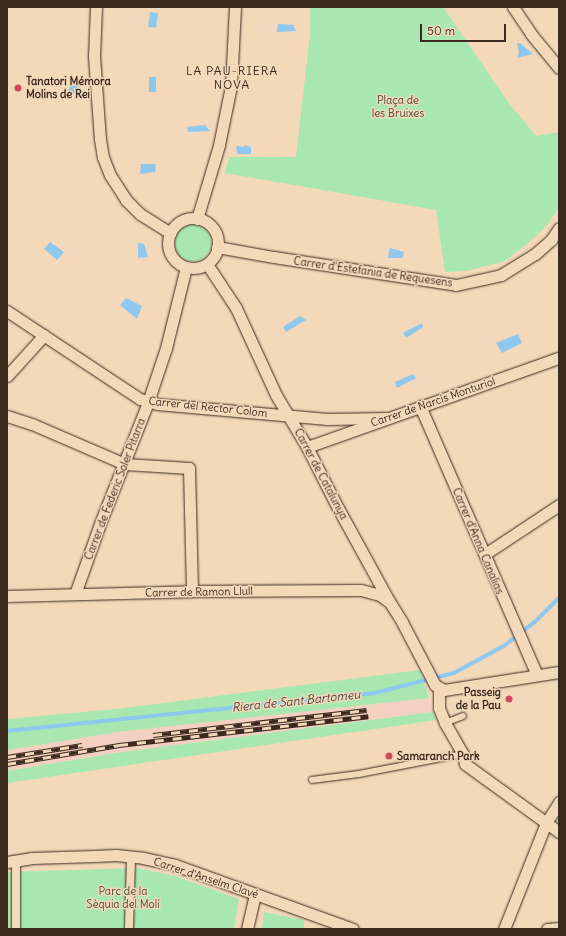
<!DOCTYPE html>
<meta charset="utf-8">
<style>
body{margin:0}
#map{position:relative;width:566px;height:936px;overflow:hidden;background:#f3d8ba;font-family:Delius,sans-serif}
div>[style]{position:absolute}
.built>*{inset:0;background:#f3d0c2}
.green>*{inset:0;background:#a8e8b0}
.round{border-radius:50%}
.water>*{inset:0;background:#8fc8ee;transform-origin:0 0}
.stream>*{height:3.5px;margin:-1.75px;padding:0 1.75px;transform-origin:1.75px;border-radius:1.75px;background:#8fc8ee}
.roads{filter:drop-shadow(0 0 1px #3b2a1e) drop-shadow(0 0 1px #3b2a1e)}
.service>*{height:5.5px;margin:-2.75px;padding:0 2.75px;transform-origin:2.75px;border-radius:2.75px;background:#f3d8ba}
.pedestrian>*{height:8px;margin:-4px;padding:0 4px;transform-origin:4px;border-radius:4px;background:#f3d8ba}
.minor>*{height:11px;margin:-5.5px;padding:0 5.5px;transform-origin:5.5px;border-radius:5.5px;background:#f3d8ba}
.minor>.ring{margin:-5.5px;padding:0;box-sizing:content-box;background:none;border:11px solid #f3d8ba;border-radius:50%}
.rail>*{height:4.5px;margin-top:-2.25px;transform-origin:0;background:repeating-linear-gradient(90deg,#f3d8ba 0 9px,#3b2a1e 0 18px);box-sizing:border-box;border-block:1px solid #3b2a1e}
.dots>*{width:11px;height:11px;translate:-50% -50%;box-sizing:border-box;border:2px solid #f3d8ba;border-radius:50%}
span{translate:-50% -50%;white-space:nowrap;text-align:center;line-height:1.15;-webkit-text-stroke:3px #f3d8ba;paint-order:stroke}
.poi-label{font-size:11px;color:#3b2a1e;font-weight:700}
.left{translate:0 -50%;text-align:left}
.right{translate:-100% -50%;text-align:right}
.park-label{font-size:11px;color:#4b4634}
.street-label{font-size:11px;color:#3b2a1e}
.neighbourhood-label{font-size:12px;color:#3b2a1e;letter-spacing:1px}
.water-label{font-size:12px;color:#48423d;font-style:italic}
.frame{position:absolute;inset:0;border:8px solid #3b2a1e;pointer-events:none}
.scale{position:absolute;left:420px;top:24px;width:86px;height:18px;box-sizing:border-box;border:2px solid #3b2a1e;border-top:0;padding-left:5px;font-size:12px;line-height:14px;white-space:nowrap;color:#3b2a1e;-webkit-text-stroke:3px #f3d8ba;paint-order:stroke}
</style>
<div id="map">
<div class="built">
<i style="clip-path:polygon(429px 698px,433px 712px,122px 752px,7px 771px,7px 750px,117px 732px)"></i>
</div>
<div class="green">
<i style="clip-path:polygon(310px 7px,443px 7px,508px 102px,536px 136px,559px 132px,559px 207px,548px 224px,528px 243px,505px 261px,467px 271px,445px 272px,436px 210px,225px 173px,229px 157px,296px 157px,310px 34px)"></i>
<i class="round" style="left:175px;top:225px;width:36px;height:36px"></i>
<i style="clip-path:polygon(420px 670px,429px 698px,117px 732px,7px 750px,7px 719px,116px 709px)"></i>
<i style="clip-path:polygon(433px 712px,436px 720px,7px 783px,7px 771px,122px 752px)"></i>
<i style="clip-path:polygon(138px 868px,175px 876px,239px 899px,234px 929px,7px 929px,7px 872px)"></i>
<i style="clip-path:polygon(264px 912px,304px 920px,304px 929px,262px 929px)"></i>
</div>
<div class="water">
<i style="left:150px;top:12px;width:8px;height:15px;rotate:7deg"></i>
<i style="clip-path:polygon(278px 24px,293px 25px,296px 31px,277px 32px)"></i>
<i style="clip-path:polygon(517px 43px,520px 43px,533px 54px,517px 58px,519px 52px)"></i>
<i style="left:156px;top:77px;width:15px;height:7px;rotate:90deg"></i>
<i style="clip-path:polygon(79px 80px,79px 93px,67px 95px,71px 82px)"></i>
<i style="clip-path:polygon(205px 125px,210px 131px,188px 132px,187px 127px)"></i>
<i style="clip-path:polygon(245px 145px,251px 147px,251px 154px,237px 154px,236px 146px,244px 147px)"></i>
<i style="clip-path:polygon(141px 164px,156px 164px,155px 172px,140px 174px)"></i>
<i style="clip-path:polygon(50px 242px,64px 252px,57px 260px,44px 249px)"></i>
<i style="clip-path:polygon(138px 243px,144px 244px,148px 257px,138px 258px)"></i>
<i style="clip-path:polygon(390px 248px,404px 252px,403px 258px,388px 258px)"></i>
<i style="clip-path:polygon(126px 298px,142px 306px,137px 319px,120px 305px)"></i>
<i style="clip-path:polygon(300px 316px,306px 320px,286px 332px,283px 327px)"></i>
<i style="clip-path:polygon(422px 323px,423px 327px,406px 338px,403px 333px)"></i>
<i style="clip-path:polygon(518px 334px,522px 343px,502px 353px,496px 343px)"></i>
<i style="clip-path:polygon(413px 374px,416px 378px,397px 388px,395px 382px)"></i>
</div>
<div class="stream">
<i style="left:7px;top:731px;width:370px;rotate:-5.9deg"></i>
<i style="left:375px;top:693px;width:81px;rotate:-14.2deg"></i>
<i style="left:454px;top:673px;width:57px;rotate:-28.4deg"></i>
<i style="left:504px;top:646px;width:39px;rotate:-38deg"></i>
<i style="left:535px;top:622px;width:34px;rotate:-45deg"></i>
</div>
<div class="roads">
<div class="service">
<i style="left:445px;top:723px;width:19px;rotate:-21deg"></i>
<i style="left:312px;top:780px;width:47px;rotate:-7.3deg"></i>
<i style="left:359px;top:774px;width:106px;rotate:-10.9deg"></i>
</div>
<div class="pedestrian">
<i style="left:16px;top:860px;width:69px;rotate:90deg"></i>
<i style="left:129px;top:929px;width:73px;rotate:-88.4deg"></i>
</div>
<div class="minor">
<i style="left:96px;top:7px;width:49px;rotate:92.3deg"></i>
<i style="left:94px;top:56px;width:83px;rotate:85.9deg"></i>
<i style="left:100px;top:139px;width:18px;rotate:81deg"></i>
<i style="left:103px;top:157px;width:19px;rotate:69deg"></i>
<i style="left:110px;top:175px;width:30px;rotate:57deg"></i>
<i style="left:126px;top:200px;width:20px;rotate:45deg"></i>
<i style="left:140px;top:214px;width:36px;rotate:32deg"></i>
<i style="left:513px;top:7px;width:32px;rotate:56deg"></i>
<i style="left:531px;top:34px;width:44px;rotate:50.5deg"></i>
<i class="ring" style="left:168px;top:218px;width:39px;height:39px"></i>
<i style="left:197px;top:219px;width:77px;rotate:-73.4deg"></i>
<i style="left:219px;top:145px;width:60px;rotate:-78.5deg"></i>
<i style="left:231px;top:86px;width:79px;rotate:-87.1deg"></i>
<i style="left:217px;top:247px;width:58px;rotate:10deg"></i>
<i style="left:274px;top:257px;width:184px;rotate:8.7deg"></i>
<i style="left:456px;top:285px;width:46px;rotate:-12.5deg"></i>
<i style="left:501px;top:275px;width:40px;rotate:-32deg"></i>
<i style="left:535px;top:254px;width:21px;rotate:-41deg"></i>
<i style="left:551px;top:240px;width:14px;rotate:-56deg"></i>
<i style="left:207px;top:264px;width:53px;rotate:56.6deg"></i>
<i style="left:236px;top:308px;width:96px;rotate:65.3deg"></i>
<i style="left:276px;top:395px;width:61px;rotate:59.2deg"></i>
<i style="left:307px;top:447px;width:68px;rotate:63.1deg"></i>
<i style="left:338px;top:508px;width:106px;rotate:61.3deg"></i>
<i style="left:389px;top:601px;width:25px;rotate:58deg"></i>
<i style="left:402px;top:622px;width:71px;rotate:62.4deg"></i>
<i style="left:435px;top:685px;width:10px;rotate:29deg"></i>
<i style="left:444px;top:690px;width:116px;rotate:-8.9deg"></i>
<i style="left:7px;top:311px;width:159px;rotate:33.5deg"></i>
<i style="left:140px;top:399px;width:18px;rotate:16deg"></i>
<i style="left:157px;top:404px;width:171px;rotate:5deg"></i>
<i style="left:327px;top:419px;width:60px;rotate:-1deg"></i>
<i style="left:7px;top:376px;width:55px;rotate:-47.9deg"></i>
<i style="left:420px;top:406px;width:293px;rotate:66.5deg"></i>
<i style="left:7px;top:416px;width:26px;rotate:18deg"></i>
<i style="left:32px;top:424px;width:101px;rotate:23.3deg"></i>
<i style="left:125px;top:464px;width:64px;rotate:3.6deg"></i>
<i style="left:189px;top:468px;width:123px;rotate:88.6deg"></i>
<i style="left:307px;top:447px;width:267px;rotate:-19.5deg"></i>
<i style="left:485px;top:554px;width:89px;rotate:-33.5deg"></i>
<i style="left:75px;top:594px;width:77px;rotate:-70.4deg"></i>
<i style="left:101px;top:521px;width:128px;rotate:-68.4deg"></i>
<i style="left:148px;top:402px;width:57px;rotate:-71.6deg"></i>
<i style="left:166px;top:348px;width:83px;rotate:-76.1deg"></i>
<i style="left:7px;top:596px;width:185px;rotate:-1.5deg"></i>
<i style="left:192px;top:591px;width:169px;rotate:-0.3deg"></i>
<i style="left:361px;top:590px;width:20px;rotate:15deg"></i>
<i style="left:380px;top:595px;width:10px;rotate:37deg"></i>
<i style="left:439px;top:688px;width:20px;rotate:90deg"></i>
<i style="left:439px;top:708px;width:16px;rotate:68deg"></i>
<i style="left:445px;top:723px;width:36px;rotate:60deg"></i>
<i style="left:463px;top:754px;width:10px;rotate:79deg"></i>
<i style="left:465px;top:764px;width:116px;rotate:35.9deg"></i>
<i style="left:7px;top:862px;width:24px;rotate:-9deg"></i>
<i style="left:31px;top:858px;width:64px;rotate:-1.8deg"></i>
<i style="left:95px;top:856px;width:21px;rotate:-3deg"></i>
<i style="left:116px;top:855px;width:27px;rotate:6deg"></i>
<i style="left:143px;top:858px;width:33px;rotate:12deg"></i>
<i style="left:175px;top:865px;width:189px;rotate:19.8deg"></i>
<i style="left:247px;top:929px;width:36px;rotate:-77deg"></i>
<i style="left:504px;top:929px;width:114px;rotate:-68.4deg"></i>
<i style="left:546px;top:823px;width:25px;rotate:-58deg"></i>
<i style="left:547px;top:929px;width:12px;rotate:-5deg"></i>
</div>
</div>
<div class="rail">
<i style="left:153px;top:735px;width:215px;rotate:-6.7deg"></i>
<i style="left:7px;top:757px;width:76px;rotate:-9.1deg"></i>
<i style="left:7px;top:764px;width:114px;rotate:-9.6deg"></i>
<i style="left:119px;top:745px;width:251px;rotate:-6.6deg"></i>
</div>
<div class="dots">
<i style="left:18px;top:88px;background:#d1495b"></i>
<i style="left:509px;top:699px;background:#d1495b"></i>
<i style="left:389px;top:756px;background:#d1495b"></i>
</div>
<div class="poi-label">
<span class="left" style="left:26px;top:88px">Tanatori Mémora<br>Molins de Rei</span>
<span class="right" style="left:501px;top:699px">Passeig<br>de la Pau</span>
<span class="left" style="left:397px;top:756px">Samaranch Park</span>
</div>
<div class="park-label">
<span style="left:398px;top:107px">Plaça de<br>les Bruixes</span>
<span style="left:123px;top:898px">Parc de la<br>Sèquia del Molí</span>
</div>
<div class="street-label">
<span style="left:373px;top:272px;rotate:8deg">Carrer d'Estefania de Requesens</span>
<span style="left:433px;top:402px;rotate:-19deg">Carrer de Narcís Monturiol</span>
<span style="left:208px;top:407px;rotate:6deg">Carrer del Rector Colom</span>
<span style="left:321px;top:474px;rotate:62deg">Carrer de Catalunya</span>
<span style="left:115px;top:489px;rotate:-69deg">Carrer de Federic Soler Pitarra</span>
<span style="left:478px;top:541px;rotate:67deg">Carrer d'Anna Canalias</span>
<span style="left:199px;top:592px;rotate:-1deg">Carrer de Ramon Llull</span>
<span style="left:206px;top:878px;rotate:18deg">Carrer d'Anselm Clavé</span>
</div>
<div class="neighbourhood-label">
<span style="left:232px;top:78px">LA PAU-RIERA<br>NOVA</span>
</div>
<div class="water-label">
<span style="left:296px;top:701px;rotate:-6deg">Riera de Sant Bartomeu</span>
</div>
<div class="frame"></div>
<div class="scale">50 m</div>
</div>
